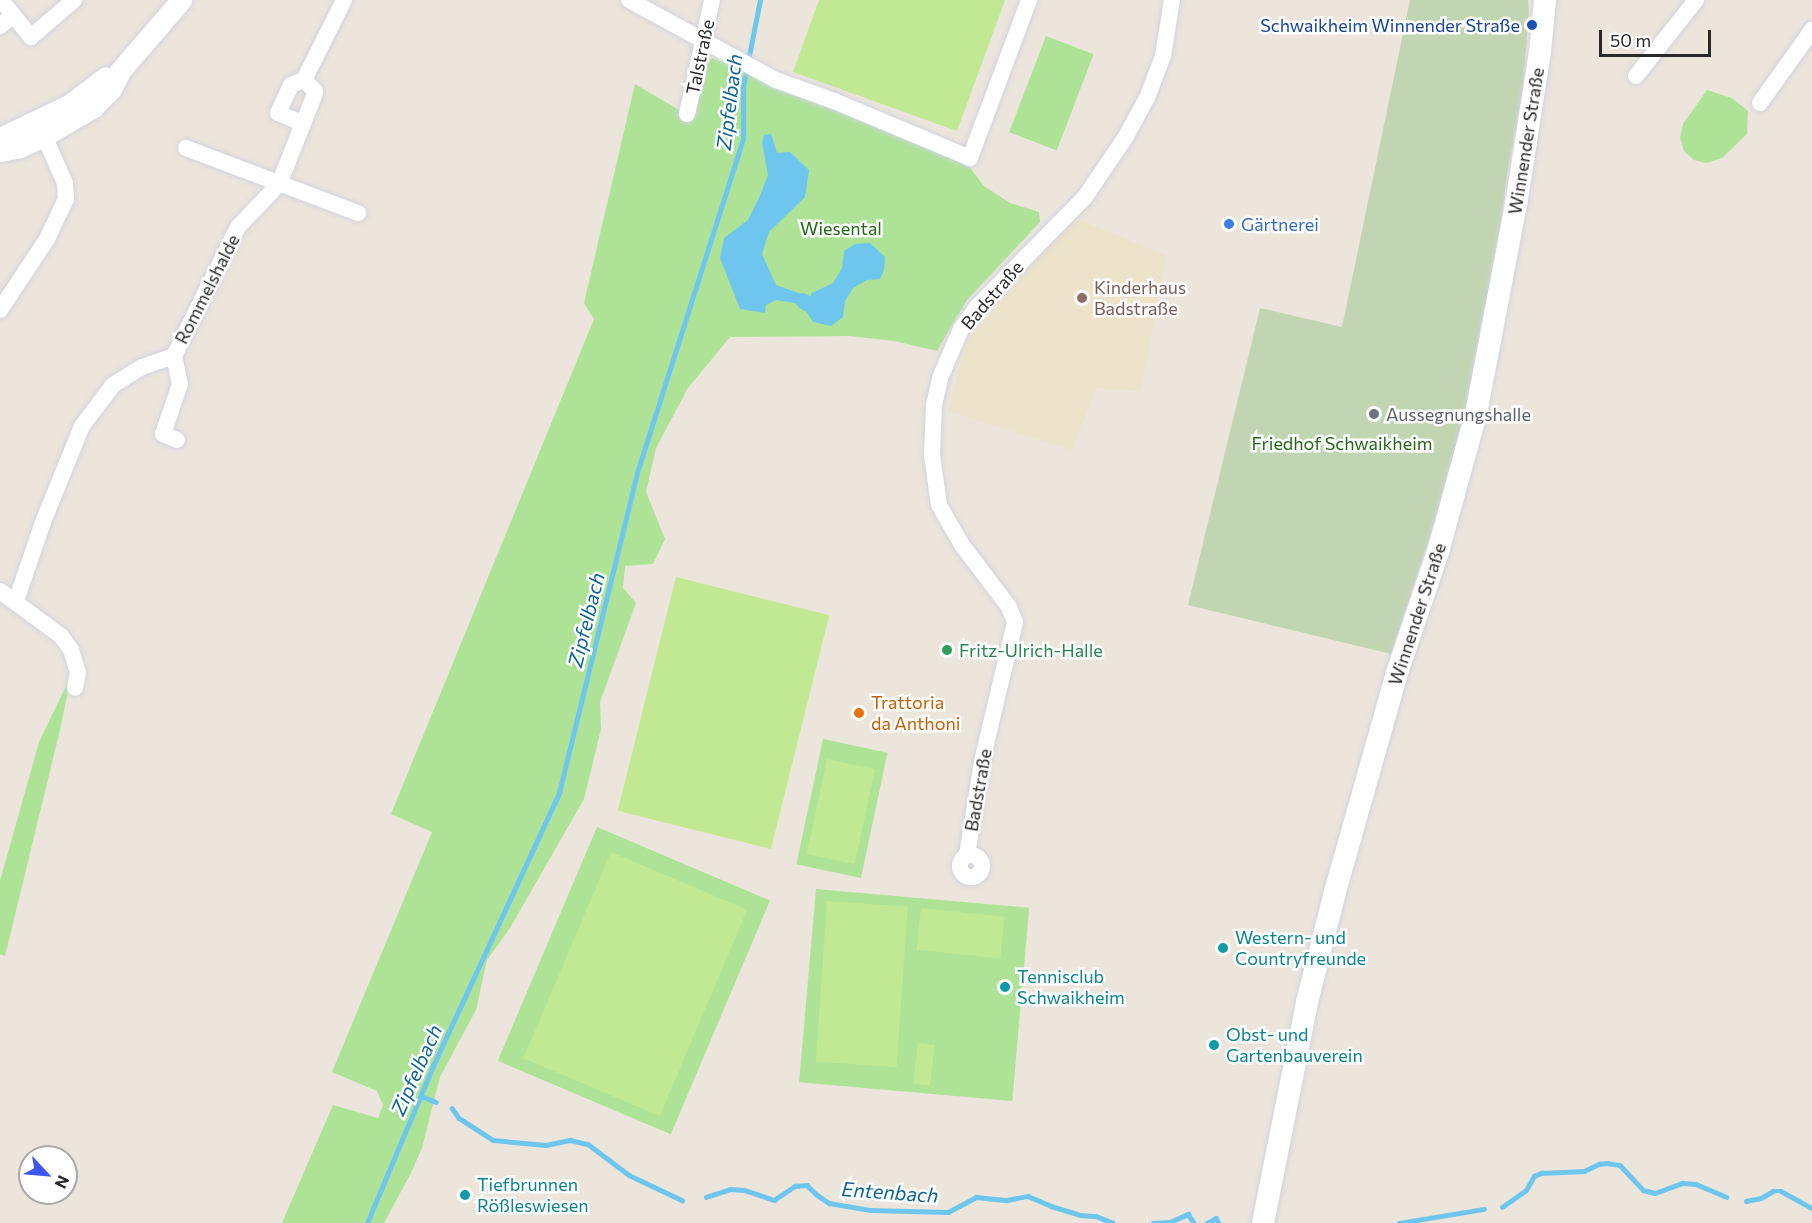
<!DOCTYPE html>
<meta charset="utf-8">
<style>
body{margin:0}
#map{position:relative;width:1812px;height:1223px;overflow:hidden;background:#ece5db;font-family:Commissioner,sans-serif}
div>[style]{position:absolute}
.education>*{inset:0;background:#ede3ca}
.green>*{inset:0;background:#aee297;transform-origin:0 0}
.cemetery>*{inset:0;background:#c2d5b2}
.pitch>*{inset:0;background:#c1e993;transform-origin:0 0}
.water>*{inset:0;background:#6ec6ee}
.stream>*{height:4.5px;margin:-2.25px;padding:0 2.25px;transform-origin:2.25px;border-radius:2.25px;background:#6ec6ee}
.canal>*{height:15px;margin:-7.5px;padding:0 7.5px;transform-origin:7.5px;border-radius:7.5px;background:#6ec6ee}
.roads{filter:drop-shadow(0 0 2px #d0d3e2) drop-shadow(0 0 2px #d0d3e2)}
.minor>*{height:16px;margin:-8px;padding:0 8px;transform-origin:8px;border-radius:8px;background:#fff}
.minor>.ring{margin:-8px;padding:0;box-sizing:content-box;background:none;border:16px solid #fff;border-radius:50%}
.tertiary>*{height:21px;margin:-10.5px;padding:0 10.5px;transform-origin:10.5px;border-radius:10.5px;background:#fff}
.secondary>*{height:22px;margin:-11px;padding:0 11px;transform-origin:11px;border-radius:11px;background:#fff}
.dots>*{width:16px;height:16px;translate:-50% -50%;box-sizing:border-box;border:3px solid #fff;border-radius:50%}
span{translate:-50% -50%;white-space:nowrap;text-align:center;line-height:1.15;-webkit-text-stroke:5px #fff;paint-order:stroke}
.transit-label{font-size:18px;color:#164399}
.right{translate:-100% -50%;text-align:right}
.street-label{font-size:18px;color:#292929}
.shop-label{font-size:18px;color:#366cbe}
.left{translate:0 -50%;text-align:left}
.park-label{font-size:18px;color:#27661a}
.education-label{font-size:18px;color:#785e54}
.worship-label{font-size:18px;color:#5b616d}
.leisure-label{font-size:18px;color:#27864d}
.food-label{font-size:18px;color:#c56008}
.culture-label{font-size:18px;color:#0d838f}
.water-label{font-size:20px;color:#0e6399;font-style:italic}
.north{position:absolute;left:18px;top:1145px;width:60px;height:60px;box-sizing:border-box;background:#fff;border:2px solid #a9a9a9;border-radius:50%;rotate:116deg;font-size:16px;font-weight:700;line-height:24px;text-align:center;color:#292929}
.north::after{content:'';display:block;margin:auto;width:21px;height:27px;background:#3b57f8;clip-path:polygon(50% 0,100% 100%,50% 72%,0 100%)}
.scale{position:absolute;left:1599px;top:30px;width:112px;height:27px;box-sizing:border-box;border:3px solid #292929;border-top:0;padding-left:8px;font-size:18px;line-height:21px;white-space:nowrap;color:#292929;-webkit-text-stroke:4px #fff;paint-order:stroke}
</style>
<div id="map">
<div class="education">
<i style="clip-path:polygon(1074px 218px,1166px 255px,1141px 391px,1096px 388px,1072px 450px,948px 411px,962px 357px,969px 340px)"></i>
</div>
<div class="green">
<i style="left:1046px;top:36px;width:51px;height:103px;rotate:21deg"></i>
<i style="clip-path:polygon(712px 58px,964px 160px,984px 186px,1010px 203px,1039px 212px,1040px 222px,967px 300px,937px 351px,894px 341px,850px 336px,730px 337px,688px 388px,656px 448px,646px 492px,665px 539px,653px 564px,625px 566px,623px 588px,636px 603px,600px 702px,601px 729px,584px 799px,510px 928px,487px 960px,476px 1010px,440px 1077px,422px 1148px,411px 1173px,384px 1223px,282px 1223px,333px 1105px,378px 1118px,383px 1105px,377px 1091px,332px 1072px,432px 832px,391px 814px,594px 319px,584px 303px,635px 84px,691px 117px,703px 71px)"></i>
<i style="clip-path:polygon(1707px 90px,1732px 98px,1748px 111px,1747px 134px,1722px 158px,1706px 163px,1694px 160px,1684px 151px,1680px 138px,1683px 124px)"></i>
<i style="clip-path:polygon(71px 676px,60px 730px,5px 956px,0 954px,0 881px,39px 742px)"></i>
<i style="left:823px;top:739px;width:66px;height:128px;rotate:12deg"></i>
<i style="left:597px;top:827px;width:188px;height:254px;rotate:23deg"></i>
<i style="left:816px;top:889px;width:214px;height:194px;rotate:5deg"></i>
</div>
<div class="cemetery">
<i style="clip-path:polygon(1410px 0,1528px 0,1529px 11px,1523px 89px,1507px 176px,1486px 334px,1444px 493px,1391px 654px,1188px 605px,1260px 308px,1342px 327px)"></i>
</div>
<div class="pitch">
<i style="clip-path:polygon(819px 0,1005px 0,957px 131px,793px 72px)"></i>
<i style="left:676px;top:577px;width:158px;height:241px;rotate:14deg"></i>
<i style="left:827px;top:759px;width:49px;height:97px;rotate:12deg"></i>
<i style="left:611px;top:852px;width:148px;height:224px;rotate:23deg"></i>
<i style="left:827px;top:901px;width:81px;height:161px;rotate:4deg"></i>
<i style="left:921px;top:908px;width:84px;height:42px;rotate:6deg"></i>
<i style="left:918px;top:1043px;width:17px;height:41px;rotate:7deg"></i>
</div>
<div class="water">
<i style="clip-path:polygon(771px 134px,777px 153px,790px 152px,809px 170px,805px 197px,769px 232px,762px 254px,776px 285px,804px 295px,800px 304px,776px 300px,766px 305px,765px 313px,740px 309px,720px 258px,724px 238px,748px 220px,759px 198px,768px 175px,762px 143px,764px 135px)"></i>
<i style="clip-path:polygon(870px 243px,885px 257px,884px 270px,880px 279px,867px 280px,853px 288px,845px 301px,843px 317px,831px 326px,813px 322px,804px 308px,812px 293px,833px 283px,842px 268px,844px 251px,855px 244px)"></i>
</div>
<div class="stream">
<i style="left:748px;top:61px;width:62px;rotate:-78.9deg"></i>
<i style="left:421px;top:1096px;width:16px;rotate:22deg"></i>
<i style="left:452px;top:1108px;width:12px;rotate:55deg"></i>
<i style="left:459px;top:1118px;width:40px;rotate:32.9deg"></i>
<i style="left:493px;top:1140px;width:53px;rotate:5.4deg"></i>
<i style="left:546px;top:1145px;width:25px;rotate:-12deg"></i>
<i style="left:570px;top:1140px;width:18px;rotate:13deg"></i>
<i style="left:588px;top:1144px;width:51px;rotate:37.1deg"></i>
<i style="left:629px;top:1175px;width:59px;rotate:25.3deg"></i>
<i style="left:706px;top:1197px;width:25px;rotate:-18deg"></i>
<i style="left:730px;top:1189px;width:14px;rotate:4deg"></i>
<i style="left:744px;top:1190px;width:32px;rotate:18deg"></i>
<i style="left:774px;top:1200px;width:25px;rotate:-34deg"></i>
<i style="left:795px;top:1186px;width:12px;rotate:-5deg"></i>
<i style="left:807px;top:1185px;width:13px;rotate:45deg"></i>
<i style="left:816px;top:1194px;width:16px;rotate:35deg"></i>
<i style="left:829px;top:1203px;width:42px;rotate:9.7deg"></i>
<i style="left:870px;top:1210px;width:78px;rotate:1.5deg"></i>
<i style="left:948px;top:1212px;width:32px;rotate:-28deg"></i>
<i style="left:976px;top:1197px;width:31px;rotate:6deg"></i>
<i style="left:1007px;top:1200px;width:21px;rotate:-11deg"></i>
<i style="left:1028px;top:1196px;width:25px;rotate:23deg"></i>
<i style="left:1051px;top:1206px;width:30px;rotate:17deg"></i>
<i style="left:1080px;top:1215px;width:16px;rotate:4deg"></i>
<i style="left:1096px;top:1216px;width:18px;rotate:22deg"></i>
<i style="left:1746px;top:1201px;width:15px;rotate:-11deg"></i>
<i style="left:1761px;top:1198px;width:14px;rotate:-30deg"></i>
<i style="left:1773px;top:1191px;width:8px"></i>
<i style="left:1781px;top:1191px;width:35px;rotate:29deg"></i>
<i style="left:1502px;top:1207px;width:29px;rotate:-35deg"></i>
<i style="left:1526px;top:1190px;width:16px;rotate:-60deg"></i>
<i style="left:1534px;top:1176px;width:8px;rotate:-23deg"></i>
<i style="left:1541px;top:1173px;width:43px;rotate:-2.7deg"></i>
<i style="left:1584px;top:1171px;width:17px;rotate:-25deg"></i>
<i style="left:1599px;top:1164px;width:8px;rotate:-7deg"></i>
<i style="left:1607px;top:1163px;width:13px;rotate:9deg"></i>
<i style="left:1620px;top:1165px;width:34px;rotate:47deg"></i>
<i style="left:1643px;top:1190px;width:12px;rotate:14deg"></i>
<i style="left:1655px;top:1193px;width:29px;rotate:-20deg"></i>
<i style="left:1682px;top:1183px;width:14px;rotate:4deg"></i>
<i style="left:1696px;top:1184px;width:33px;rotate:23deg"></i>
<i style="left:367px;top:1223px;width:170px;rotate:-67.2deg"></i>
<i style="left:433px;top:1066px;width:301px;rotate:-65.2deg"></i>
<i style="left:559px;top:793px;width:329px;rotate:-76.3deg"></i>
<i style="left:637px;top:473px;width:350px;rotate:-72.4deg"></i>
<i style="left:743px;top:139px;width:53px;rotate:-90deg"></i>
<i style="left:743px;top:86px;width:17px;rotate:-77deg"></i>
<i style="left:1153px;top:1223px;width:17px;rotate:-3deg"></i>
<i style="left:1170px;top:1222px;width:20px;rotate:-24deg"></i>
<i style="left:1188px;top:1214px;width:11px;rotate:56deg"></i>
<i style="left:1207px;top:1223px;width:10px;rotate:-29deg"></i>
<i style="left:1216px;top:1218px;width:6px;rotate:59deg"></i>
<i style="left:1399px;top:1223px;width:86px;rotate:-9.4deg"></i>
</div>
<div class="canal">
<i style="left:802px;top:300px;width:5px;rotate:37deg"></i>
</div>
<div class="roads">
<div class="minor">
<i style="left:1px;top:0;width:48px;rotate:51deg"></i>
<i style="left:31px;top:37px;width:57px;rotate:-40.7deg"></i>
<i style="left:629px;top:0;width:167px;rotate:28.6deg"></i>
<i style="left:776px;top:80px;width:62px;rotate:19.9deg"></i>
<i style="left:834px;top:101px;width:147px;rotate:22.7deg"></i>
<i style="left:970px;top:158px;width:169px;rotate:-69.5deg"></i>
<i style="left:0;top:26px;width:17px;rotate:-40deg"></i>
<i style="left:1636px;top:76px;width:97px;rotate:-51.7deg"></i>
<i style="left:304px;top:80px;width:89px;rotate:-63.4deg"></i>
<i style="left:1760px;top:103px;width:90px;rotate:-54.5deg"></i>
<i style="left:687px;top:114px;width:117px;rotate:-77.6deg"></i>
<i style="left:186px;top:148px;width:184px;rotate:20.7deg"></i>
<i style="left:0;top:310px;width:85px;rotate:-56.5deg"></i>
<i style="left:47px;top:239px;width:44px;rotate:-64.6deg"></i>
<i style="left:66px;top:199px;width:16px;rotate:-94deg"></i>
<i style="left:65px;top:183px;width:64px;rotate:-114.1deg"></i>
<i style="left:174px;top:356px;width:29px;rotate:78deg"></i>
<i style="left:180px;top:384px;width:53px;rotate:108.8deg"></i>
<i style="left:163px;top:434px;width:15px;rotate:23deg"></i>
<i style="left:0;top:591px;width:76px;rotate:36.4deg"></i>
<i style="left:61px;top:636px;width:17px;rotate:54deg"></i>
<i style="left:71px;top:650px;width:24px;rotate:73deg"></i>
<i style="left:78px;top:673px;width:15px;rotate:101deg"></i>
<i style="left:16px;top:601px;width:83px;rotate:-71.1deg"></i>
<i style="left:43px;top:522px;width:104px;rotate:-67.9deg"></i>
<i style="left:82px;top:426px;width:51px;rotate:-52.9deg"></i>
<i style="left:113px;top:385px;width:34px;rotate:-32deg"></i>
<i style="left:142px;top:367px;width:34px;rotate:-19deg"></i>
<i style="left:174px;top:356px;width:144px;rotate:-63.6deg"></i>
<i style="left:238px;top:227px;width:59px;rotate:-46.4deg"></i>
<i style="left:279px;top:184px;width:95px;rotate:-68.3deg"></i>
<i style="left:314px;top:96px;width:5px;rotate:-79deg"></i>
<i style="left:315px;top:91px;width:16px;rotate:-135deg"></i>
<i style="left:304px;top:80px;width:14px;rotate:159deg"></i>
<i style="left:291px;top:85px;width:31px;rotate:115deg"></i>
<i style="left:278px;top:113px;width:26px;rotate:23deg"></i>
<i class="ring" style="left:960px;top:855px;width:6px;height:6px"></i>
<i style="left:967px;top:855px;width:95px;rotate:-80.9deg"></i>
<i style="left:982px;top:761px;width:143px;rotate:-76.6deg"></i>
<i style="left:1015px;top:622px;width:16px;rotate:-112deg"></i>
<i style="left:1009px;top:607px;width:78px;rotate:-127.2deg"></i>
<i style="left:962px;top:545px;width:46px;rotate:-119.9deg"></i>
<i style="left:939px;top:505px;width:50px;rotate:-98deg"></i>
<i style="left:932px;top:455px;width:50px;rotate:-87.7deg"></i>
<i style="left:934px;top:405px;width:28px;rotate:-77deg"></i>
<i style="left:940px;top:378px;width:53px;rotate:-66.8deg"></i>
<i style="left:961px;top:329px;width:27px;rotate:-54deg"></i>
<i style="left:977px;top:307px;width:154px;rotate:-45.5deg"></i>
<i style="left:1085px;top:197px;width:71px;rotate:-55.9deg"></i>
<i style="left:1125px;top:138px;width:46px;rotate:-61.2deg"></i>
<i style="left:1147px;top:98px;width:45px;rotate:-69.1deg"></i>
<i style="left:1163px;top:56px;width:57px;rotate:-80.9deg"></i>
</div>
<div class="tertiary">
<i style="left:0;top:138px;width:76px;rotate:-25.6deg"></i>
<i style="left:69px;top:105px;width:46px;rotate:-37.1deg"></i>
<i style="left:0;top:151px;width:20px;rotate:-11deg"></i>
<i style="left:20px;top:147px;width:26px;rotate:-25deg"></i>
<i style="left:44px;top:136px;width:56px;rotate:-30.3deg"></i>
<i style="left:92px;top:108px;width:27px;rotate:-45deg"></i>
<i style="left:111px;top:89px;width:20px;rotate:-63deg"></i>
<i style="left:120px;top:71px;width:94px;rotate:-49.3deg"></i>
</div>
<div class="secondary">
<i style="left:1263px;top:1223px;width:225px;rotate:-78.7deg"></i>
<i style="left:1307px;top:1002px;width:114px;rotate:-75.7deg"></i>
<i style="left:1335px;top:892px;width:231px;rotate:-74.2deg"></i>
<i style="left:1398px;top:670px;width:125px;rotate:-71.3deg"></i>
<i style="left:1438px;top:552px;width:143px;rotate:-74.6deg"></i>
<i style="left:1476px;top:414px;width:213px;rotate:-79.2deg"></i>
<i style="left:1516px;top:205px;width:155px;rotate:-81.1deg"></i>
<i style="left:1540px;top:52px;width:52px;rotate:-84.5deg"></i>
</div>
</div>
<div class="dots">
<i style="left:1532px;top:25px;background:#1a4fb4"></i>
<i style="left:1229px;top:224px;background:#3f7fe0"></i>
<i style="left:1082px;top:298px;background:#8d6e63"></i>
<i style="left:1374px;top:414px;background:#6b7280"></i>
<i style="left:947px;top:650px;background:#2e9e5b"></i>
<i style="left:859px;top:713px;background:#e8710a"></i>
<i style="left:1223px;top:948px;background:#0f9aa8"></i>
<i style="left:1005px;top:987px;background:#0f9aa8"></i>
<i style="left:1214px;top:1045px;background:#0f9aa8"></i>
<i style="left:465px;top:1195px;background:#0f9aa8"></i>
</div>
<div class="transit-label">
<span class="right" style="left:1520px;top:25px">Schwaikheim Winnender Straße</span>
</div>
<div class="street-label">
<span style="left:700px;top:57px;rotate:-78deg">Talstraße</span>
<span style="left:1526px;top:141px;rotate:-81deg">Winnender Straße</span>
<span style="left:207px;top:289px;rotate:-63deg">Rommelshalde</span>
<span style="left:992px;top:295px;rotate:-49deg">Badstraße</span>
<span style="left:1417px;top:614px;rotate:-72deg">Winnender Straße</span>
<span style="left:978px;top:790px;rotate:-80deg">Badstraße</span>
</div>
<div class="shop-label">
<span class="left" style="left:1241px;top:224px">Gärtnerei</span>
</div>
<div class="park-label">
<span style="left:841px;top:228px">Wiesental</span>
<span style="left:1342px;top:443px">Friedhof Schwaikheim</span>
</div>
<div class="education-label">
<span class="left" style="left:1094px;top:298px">Kinderhaus<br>Badstraße</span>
</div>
<div class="worship-label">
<span class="left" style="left:1386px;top:414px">Aussegnungshalle</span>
</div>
<div class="leisure-label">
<span class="left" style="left:959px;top:650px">Fritz-Ulrich-Halle</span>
</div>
<div class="food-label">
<span class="left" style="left:871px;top:713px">Trattoria<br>da Anthoni</span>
</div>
<div class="culture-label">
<span class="left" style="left:1235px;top:948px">Western- und<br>Countryfreunde</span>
<span class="left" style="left:1017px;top:987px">Tennisclub<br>Schwaikheim</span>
<span class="left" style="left:1226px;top:1045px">Obst- und<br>Gartenbauverein</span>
<span class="left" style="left:477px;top:1195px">Tiefbrunnen<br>Rößleswiesen</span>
</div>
<div class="water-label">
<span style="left:729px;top:102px;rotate:-83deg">Zipfelbach</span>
<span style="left:586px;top:620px;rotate:-76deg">Zipfelbach</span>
<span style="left:416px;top:1070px;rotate:-66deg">Zipfelbach</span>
<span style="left:890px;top:1192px;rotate:4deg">Entenbach</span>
</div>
<div class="north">N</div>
<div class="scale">50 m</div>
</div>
